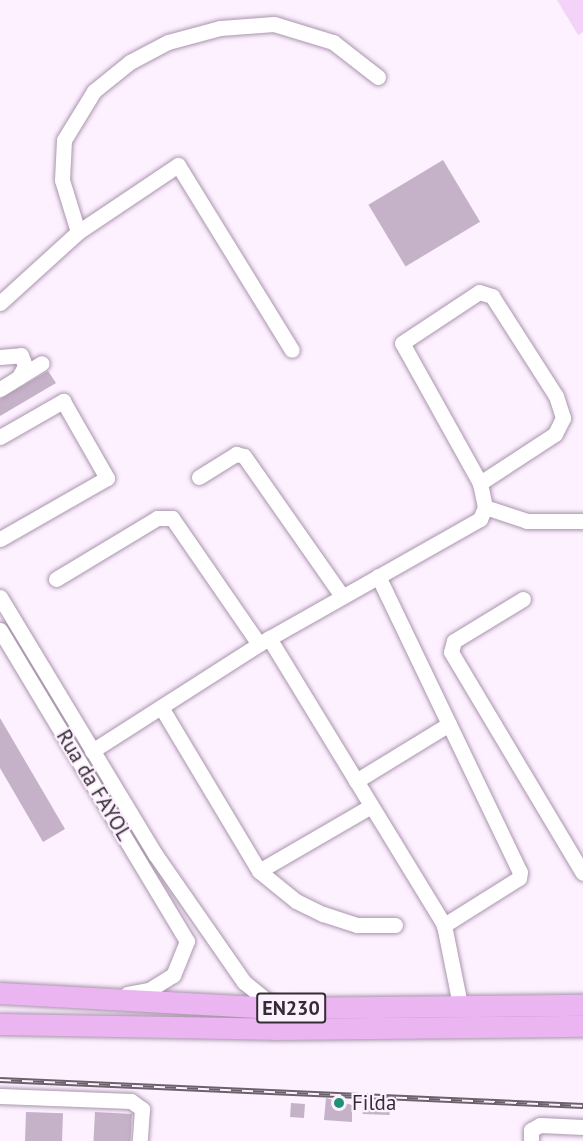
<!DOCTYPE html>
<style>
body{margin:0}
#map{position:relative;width:583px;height:1141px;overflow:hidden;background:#fdf0ff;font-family:"PT Sans",sans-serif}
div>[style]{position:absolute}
.green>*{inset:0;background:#f3d3f7}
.building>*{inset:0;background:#c5b1c8;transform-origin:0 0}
.roads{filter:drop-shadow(0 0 2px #a995ac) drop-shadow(0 0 2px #a995ac)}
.minor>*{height:15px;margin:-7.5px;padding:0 7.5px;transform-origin:7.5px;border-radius:7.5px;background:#fff}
.highway>*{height:21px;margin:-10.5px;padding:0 10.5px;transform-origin:10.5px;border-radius:10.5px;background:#ebb5f2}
.rail>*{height:6px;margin-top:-3px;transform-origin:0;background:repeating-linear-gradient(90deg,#fdf0ff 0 11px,#6a616b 0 22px);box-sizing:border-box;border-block:2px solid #6a616b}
.dots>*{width:16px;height:16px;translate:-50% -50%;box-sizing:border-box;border:3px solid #fdf0ff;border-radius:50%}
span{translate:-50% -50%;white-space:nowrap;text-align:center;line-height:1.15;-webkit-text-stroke:4.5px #fdf0ff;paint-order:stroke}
.shield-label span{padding:2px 4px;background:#fdf0ff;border:2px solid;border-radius:4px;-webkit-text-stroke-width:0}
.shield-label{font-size:20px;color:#342c35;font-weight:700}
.street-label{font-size:21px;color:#342c35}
.poi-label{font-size:21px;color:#342c35}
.left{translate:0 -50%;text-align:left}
</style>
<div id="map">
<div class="green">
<i style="clip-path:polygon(557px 0,583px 0,583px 32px,578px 35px)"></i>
</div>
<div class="building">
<i style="left:443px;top:160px;width:72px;height:87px;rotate:59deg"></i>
<i style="clip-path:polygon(48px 371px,56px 383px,0 416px,0 399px)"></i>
<i style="clip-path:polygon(0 718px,65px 829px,43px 842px,0 768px)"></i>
<i style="clip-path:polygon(326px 1098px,352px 1105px,352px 1122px,324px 1120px)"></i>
<i style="left:363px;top:1101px;width:27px;height:13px;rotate:2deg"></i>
<i style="left:291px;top:1103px;width:14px;height:14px;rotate:4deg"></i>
<i style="left:26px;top:1112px;width:37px;height:29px;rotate:2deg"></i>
<i style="left:95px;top:1112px;width:37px;height:29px;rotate:3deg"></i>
</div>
<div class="roads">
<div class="minor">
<i style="left:78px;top:232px;width:54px;rotate:-107.1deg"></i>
<i style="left:62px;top:180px;width:40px;rotate:-87.1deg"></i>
<i style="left:64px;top:140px;width:57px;rotate:-58.5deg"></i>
<i style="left:94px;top:91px;width:46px;rotate:-38.9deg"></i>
<i style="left:130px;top:62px;width:43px;rotate:-27.8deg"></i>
<i style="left:168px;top:42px;width:54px;rotate:-15.1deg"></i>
<i style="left:220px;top:28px;width:54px;rotate:-4.2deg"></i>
<i style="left:274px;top:24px;width:62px;rotate:17deg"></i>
<i style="left:333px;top:42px;width:57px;rotate:37.9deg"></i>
<i style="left:0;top:303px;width:105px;rotate:-42.3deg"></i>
<i style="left:78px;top:232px;width:120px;rotate:-33.8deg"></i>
<i style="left:178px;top:165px;width:217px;rotate:58.4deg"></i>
<i style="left:0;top:357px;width:21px;rotate:-5deg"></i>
<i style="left:21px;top:355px;width:12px;rotate:70deg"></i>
<i style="left:25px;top:366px;width:13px;rotate:119deg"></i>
<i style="left:0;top:389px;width:49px;rotate:-31.8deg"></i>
<i style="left:0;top:437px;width:73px;rotate:-29.7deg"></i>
<i style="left:63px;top:401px;width:89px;rotate:60.3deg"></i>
<i style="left:107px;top:478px;width:123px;rotate:150.3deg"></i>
<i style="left:199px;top:477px;width:44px;rotate:-31.9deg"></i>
<i style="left:236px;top:454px;width:8px;rotate:14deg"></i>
<i style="left:244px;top:456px;width:171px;rotate:55deg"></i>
<i style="left:485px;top:507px;width:44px;rotate:18.4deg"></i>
<i style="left:527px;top:521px;width:56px"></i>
<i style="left:378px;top:576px;width:328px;rotate:64.4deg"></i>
<i style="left:520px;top:872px;width:6px;rotate:99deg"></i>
<i style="left:519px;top:878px;width:89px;rotate:147.9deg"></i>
<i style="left:56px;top:579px;width:118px;rotate:-31.1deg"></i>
<i style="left:157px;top:518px;width:15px"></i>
<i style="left:172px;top:518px;width:153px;rotate:55.4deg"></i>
<i style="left:0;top:597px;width:300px;rotate:58.9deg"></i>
<i style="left:155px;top:854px;width:156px;rotate:55.2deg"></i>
<i style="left:244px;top:982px;width:41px;rotate:39.1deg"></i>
<i style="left:523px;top:599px;width:81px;rotate:148.7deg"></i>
<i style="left:454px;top:641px;width:11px;rotate:105deg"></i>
<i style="left:451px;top:652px;width:257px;rotate:59.2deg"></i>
<i style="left:0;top:630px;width:363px;rotate:59deg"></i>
<i style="left:187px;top:941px;width:37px;rotate:112deg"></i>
<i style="left:173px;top:975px;width:28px;rotate:148deg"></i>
<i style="left:149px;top:990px;width:22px;rotate:170deg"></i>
<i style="left:269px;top:638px;width:336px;rotate:58.6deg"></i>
<i style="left:444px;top:925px;width:86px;rotate:78.6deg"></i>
<i style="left:161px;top:707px;width:191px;rotate:59.1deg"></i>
<i style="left:259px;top:871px;width:48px;rotate:39deg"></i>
<i style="left:296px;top:901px;width:30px;rotate:26deg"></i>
<i style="left:323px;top:914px;width:36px;rotate:18deg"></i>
<i style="left:357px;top:925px;width:38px"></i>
<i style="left:92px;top:751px;width:198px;rotate:-32.6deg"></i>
<i style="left:259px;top:644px;width:254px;rotate:-29.5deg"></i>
<i style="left:480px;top:519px;width:13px;rotate:-67deg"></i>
<i style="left:485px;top:507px;width:25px;rotate:-102deg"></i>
<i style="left:480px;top:483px;width:160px;rotate:-119.1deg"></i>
<i style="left:402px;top:343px;width:92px;rotate:-33.5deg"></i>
<i style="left:479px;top:292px;width:14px;rotate:17deg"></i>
<i style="left:492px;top:296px;width:119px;rotate:57.4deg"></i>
<i style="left:556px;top:396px;width:23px;rotate:72deg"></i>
<i style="left:563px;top:418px;width:18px;rotate:117deg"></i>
<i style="left:555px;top:434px;width:90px;rotate:146.8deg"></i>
<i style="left:356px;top:781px;width:109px;rotate:-31.5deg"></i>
<i style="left:259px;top:871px;width:129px;rotate:-30.1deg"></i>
<i style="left:0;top:1096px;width:131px;rotate:2.2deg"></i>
<i style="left:131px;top:1101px;width:14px;rotate:36deg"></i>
<i style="left:142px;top:1109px;width:32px;rotate:94deg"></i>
<i style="left:531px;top:1141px;width:11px;rotate:-90deg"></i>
<i style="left:531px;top:1130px;width:10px;rotate:-29deg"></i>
<i style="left:540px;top:1125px;width:43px;rotate:2.7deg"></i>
</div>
<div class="highway">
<i style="left:0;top:993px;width:276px;rotate:3.1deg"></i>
<i style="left:276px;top:1008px;width:307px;rotate:-0.6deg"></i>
<i style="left:0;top:1024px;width:274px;rotate:1deg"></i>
<i style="left:274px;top:1029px;width:309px;rotate:-0.6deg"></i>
</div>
</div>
<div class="rail">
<i style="left:0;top:1080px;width:584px;rotate:2.55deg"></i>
</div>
<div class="dots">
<i style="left:339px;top:1103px;background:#1c9277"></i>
</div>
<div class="shield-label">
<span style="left:291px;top:1008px">EN230</span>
</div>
<div class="street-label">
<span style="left:94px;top:785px;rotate:59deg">Rua da FAYOL</span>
</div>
<div class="poi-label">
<span class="left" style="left:352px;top:1103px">Filda</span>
</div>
</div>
